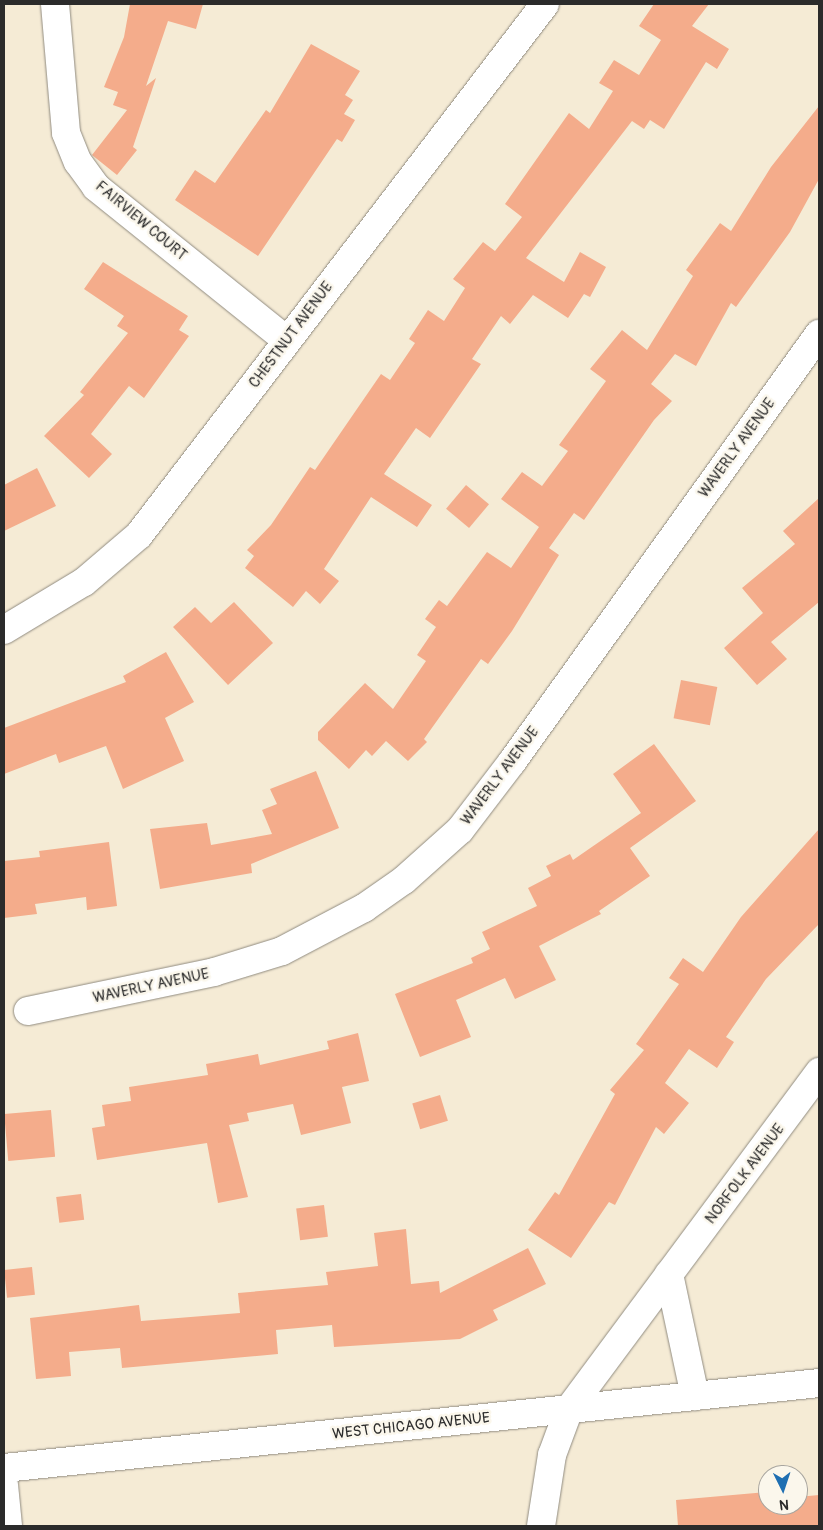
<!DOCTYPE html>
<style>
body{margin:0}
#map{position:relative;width:823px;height:1530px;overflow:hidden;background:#f5ebd5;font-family:Pangolin,sans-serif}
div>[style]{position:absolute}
.building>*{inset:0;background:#f4ac8b;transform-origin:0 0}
.roads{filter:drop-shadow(0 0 1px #908b80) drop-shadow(0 0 1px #908b80)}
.minor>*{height:28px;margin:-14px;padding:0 14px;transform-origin:14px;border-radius:14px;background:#fff}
.secondary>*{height:28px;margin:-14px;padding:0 14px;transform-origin:14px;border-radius:14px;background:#fff}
span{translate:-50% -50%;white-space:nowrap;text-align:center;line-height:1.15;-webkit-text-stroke:5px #fbf7ec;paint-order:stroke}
.street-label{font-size:15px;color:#2b2b2b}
.frame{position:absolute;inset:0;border:5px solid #2b2b2b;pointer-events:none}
.north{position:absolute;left:758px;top:1465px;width:50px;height:50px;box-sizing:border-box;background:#fbf7ec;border:1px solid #a8a59f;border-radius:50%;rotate:176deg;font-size:14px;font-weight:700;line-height:20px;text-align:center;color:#2b2b2b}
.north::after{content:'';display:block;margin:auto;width:18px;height:22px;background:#1f6fb2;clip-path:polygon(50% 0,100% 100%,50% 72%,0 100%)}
</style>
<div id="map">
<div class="building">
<i style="clip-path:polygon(130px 4px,203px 4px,196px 29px,168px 21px,146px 86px,156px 78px,133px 147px,137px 150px,117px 175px,92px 155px,127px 110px,113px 105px,118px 92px,104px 87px,124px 37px)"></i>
<i style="clip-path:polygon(654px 4px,709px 4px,692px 26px,729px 49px,717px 69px,706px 62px,664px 129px,650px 120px,644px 129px,632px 121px,526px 258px,564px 282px,580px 252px,606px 267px,590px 297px,584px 294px,568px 318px,533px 295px,510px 324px,501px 316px,472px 359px,481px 364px,430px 438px,416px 428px,384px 474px,432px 505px,417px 527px,371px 497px,324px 569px,339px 581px,320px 604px,306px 591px,293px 607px,245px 568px,254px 556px,247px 550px,271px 525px,310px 467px,315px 470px,381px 374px,390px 380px,415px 343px,409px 339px,428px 310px,444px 321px,465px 288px,453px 279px,483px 242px,495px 251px,522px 217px,505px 204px,569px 113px,589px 129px,613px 91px,599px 83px,614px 60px,639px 75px,661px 40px,639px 26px)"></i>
<i style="clip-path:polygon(311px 44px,360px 71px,345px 95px,353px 100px,344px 114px,355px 120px,342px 142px,337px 139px,258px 256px,175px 200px,195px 170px,215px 183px,266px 110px,270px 113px)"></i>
<i style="clip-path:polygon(819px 106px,819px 179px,790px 232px,736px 307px,731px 303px,696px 366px,675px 354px,651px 384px,672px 401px,654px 420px,584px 520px,574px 513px,549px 548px,559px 555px,512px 631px,488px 664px,481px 659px,424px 739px,427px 742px,408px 761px,386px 741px,372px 756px,366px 750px,349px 769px,318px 740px,318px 732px,365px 683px,393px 709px,426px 661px,417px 655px,436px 627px,425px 619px,439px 600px,447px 606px,487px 552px,511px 568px,539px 527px,501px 499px,522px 472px,542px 486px,568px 451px,559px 445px,606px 381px,590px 369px,622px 330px,647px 350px,693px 276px,686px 270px,720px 223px,731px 231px,771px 167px)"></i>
<i style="clip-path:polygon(103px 262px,188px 316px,179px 330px,189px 336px,144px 398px,129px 386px,91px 434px,112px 454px,89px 478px,44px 436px,84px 395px,80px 392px,128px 333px,117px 326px,124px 316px,84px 289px)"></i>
<i style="clip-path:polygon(37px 468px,56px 506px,4px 531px,4px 485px)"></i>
<i style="left:466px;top:485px;width:30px;height:31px;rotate:40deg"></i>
<i style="clip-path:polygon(819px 498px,819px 602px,771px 642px,787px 659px,757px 685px,724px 648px,763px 613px,742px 588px,795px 544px,783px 531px)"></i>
<i style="clip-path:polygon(234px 602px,273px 643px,228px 685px,173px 627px,195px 607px,211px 623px)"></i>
<i style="clip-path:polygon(166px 652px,194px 702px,165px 718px,184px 761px,123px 789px,106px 746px,59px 763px,56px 754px,4px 774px,4px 728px,126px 682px,123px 676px)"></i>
<i style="left:681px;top:680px;width:37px;height:39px;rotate:11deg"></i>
<i style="clip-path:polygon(654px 744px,696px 801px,630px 848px,650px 876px,599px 911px,601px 914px,539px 946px,556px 980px,515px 999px,505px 978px,456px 1000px,471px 1037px,420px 1057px,395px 994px,473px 963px,471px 958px,490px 949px,482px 932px,537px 906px,528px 888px,551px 876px,546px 866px,570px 854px,573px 860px,641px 813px,613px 774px)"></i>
<i style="clip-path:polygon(316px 771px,339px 828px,251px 864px,252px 873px,160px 889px,150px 829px,207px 823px,211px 845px,272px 834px,262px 810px,277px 804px,270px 789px)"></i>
<i style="clip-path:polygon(819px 829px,819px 924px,766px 979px,726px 1037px,734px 1042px,717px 1068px,689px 1049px,665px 1083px,689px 1103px,664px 1134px,656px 1127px,615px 1205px,609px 1202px,571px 1258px,528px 1230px,555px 1192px,559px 1195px,615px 1094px,610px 1090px,644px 1050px,636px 1044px,679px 984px,669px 978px,683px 958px,703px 972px,741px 917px)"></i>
<i style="clip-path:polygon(109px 842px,117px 906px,87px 910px,86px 897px,35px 904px,37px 914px,4px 918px,4px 861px,40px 857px,39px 851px)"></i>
<i style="clip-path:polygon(358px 1033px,369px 1081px,342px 1087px,351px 1123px,301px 1135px,293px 1104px,247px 1113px,249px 1121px,229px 1125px,248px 1197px,218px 1203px,207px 1143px,97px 1160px,92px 1128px,105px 1126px,102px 1105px,131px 1101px,129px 1087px,208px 1075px,206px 1064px,258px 1054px,260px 1065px,329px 1049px,327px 1041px)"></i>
<i style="left:440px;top:1095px;width:27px;height:29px;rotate:73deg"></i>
<i style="left:51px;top:1110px;width:47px;height:47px;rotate:85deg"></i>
<i style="left:81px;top:1194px;width:26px;height:25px;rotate:83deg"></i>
<i style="left:324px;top:1205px;width:32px;height:28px;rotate:83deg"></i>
<i style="clip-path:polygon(406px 1229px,411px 1284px,439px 1281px,440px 1293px,528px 1248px,546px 1284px,493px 1310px,498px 1320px,460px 1339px,334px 1347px,332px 1325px,276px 1330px,278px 1354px,122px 1368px,120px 1348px,69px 1352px,71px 1376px,36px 1379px,30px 1318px,139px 1305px,141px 1321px,240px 1313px,238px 1293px,328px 1285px,326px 1272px,378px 1266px,374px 1233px)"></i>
<i style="left:32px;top:1267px;width:28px;height:28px;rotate:84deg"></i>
<i style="clip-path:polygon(768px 1492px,768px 1505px,798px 1505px,798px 1497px,819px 1495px,819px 1526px,678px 1526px,676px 1500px)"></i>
</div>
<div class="roads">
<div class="minor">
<i style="left:55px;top:4px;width:129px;rotate:85.1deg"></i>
<i style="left:66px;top:133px;width:31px;rotate:68deg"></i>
<i style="left:78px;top:162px;width:31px;rotate:54deg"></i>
<i style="left:96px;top:187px;width:244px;rotate:38.8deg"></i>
<i style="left:4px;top:630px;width:93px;rotate:-31deg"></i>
<i style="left:84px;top:582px;width:72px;rotate:-40.5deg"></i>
<i style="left:139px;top:535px;width:668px;rotate:-52.6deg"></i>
<i style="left:28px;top:1011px;width:190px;rotate:-11.8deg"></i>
<i style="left:214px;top:972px;width:71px;rotate:-17.2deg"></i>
<i style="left:282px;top:951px;width:93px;rotate:-27.7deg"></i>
<i style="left:364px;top:908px;width:49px;rotate:-35deg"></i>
<i style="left:404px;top:880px;width:75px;rotate:-41.8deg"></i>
<i style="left:460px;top:830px;width:86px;rotate:-52.6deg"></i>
<i style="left:512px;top:762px;width:527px;rotate:-54.35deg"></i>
<i style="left:669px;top:1274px;width:125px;rotate:78deg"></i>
<i style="left:4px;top:1485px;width:41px;rotate:84.4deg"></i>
<i style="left:541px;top:1526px;width:72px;rotate:-81.2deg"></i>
<i style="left:552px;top:1455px;width:49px;rotate:-69.7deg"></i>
<i style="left:569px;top:1409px;width:420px;rotate:-53.4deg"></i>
</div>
<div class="secondary">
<i style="left:4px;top:1468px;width:819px;rotate:-5.95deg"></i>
</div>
</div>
<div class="street-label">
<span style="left:141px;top:221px;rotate:40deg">FAIRVIEW COURT</span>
<span style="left:291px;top:335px;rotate:-53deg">CHESTNUT AVENUE</span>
<span style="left:737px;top:448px;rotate:-54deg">WAVERLY AVENUE</span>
<span style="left:500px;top:776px;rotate:-53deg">WAVERLY AVENUE</span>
<span style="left:151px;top:986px;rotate:-12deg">WAVERLY AVENUE</span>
<span style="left:745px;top:1174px;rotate:-53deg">NORFOLK AVENUE</span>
<span style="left:411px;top:1426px;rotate:-6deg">WEST CHICAGO AVENUE</span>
</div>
<div class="frame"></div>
<div class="north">N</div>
</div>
